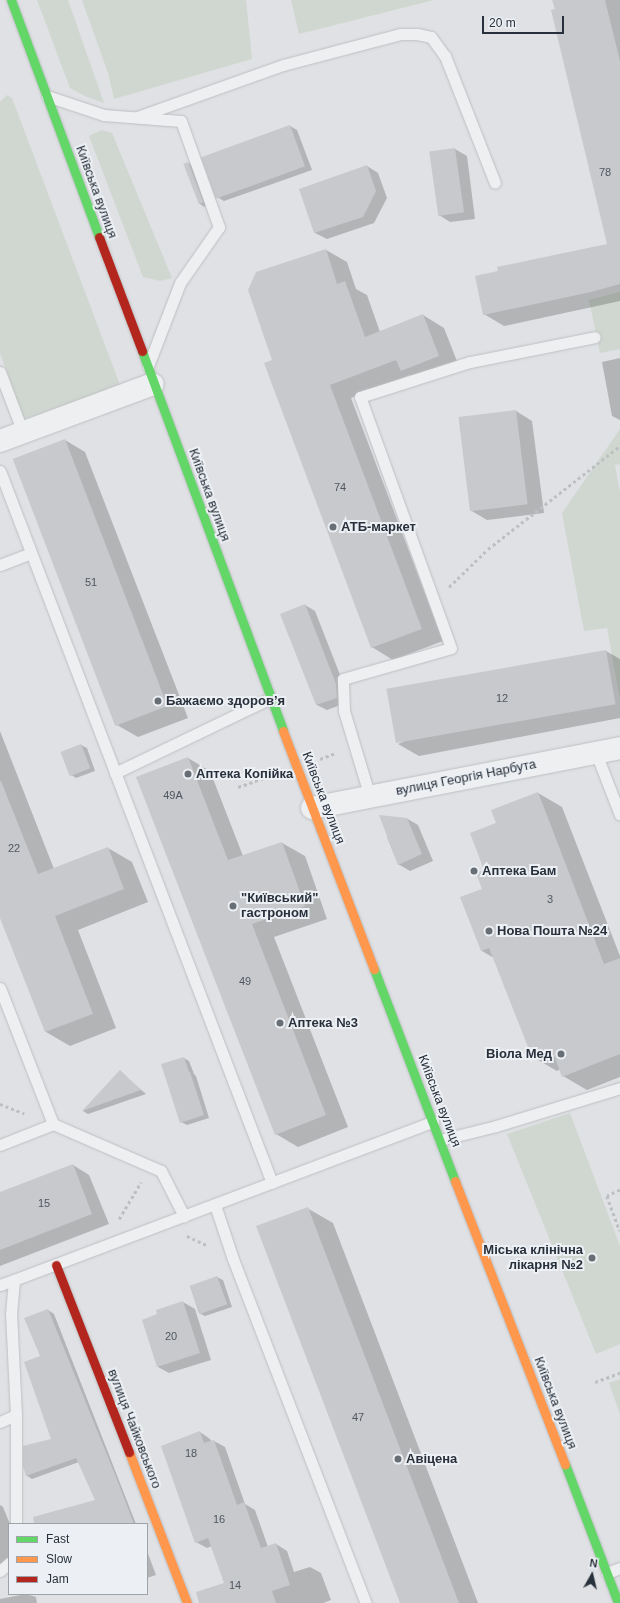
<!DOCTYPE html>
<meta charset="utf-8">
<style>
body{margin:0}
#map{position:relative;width:620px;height:1603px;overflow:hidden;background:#dfe1e4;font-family:Arial,sans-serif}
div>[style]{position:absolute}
.green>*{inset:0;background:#d0d7d0}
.shadow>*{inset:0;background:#0003}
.building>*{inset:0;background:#c7c9cc;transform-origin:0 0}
.path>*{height:2.5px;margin-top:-1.25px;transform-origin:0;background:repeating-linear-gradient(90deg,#bdc0c3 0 3px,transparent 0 6px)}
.roads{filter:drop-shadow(0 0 1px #bdbfc2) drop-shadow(0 0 1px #bdbfc2)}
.lane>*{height:11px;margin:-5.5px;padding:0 5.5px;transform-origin:5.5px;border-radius:5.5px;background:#eeeff1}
.street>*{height:22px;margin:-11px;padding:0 11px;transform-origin:11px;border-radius:11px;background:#eeeff1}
.fast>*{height:9px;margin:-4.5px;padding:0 4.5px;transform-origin:4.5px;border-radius:4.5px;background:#63d668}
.slow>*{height:9px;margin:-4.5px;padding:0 4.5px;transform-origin:4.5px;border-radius:4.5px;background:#ff974d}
.jam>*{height:9px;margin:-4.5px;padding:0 4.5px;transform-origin:4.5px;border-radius:4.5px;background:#b3261e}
.dots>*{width:11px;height:11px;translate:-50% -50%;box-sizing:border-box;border:2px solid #ecf0f4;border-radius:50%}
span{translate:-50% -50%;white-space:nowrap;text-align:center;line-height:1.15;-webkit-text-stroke:4px #ecf0f4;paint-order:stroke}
.number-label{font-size:11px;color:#505760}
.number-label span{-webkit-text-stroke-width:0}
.street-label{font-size:13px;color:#28303b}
.poi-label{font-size:13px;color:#28303b;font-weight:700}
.left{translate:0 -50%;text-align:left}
.right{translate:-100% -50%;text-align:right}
.legend{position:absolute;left:8px;top:1523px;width:140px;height:72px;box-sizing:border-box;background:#ecf0f4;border:1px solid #9ea3aa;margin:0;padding:5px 7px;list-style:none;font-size:12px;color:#28303b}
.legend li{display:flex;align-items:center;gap:8px;height:20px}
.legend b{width:20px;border:1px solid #9ea3aa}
.north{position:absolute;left:572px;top:1555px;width:40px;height:40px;-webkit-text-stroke:3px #ecf0f4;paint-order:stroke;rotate:8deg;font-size:11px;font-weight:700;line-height:16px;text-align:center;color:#28303b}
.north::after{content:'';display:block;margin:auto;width:14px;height:18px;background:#28303b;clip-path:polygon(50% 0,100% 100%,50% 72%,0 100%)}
.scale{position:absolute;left:482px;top:16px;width:82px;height:18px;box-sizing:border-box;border:2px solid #28303b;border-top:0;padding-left:5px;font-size:12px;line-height:14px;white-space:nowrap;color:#28303b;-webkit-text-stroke:3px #ecf0f4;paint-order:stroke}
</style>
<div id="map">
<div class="green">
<i style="clip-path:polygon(37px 0,68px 0,104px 103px,87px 97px,70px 88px)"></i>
<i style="clip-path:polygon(82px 0,246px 0,252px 59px,114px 99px,108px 73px)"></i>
<i style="clip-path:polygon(291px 0,434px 0,299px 34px)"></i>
<i style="clip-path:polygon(7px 95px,12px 98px,120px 385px,24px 419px,0 353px,0 102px)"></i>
<i style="clip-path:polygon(102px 130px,112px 133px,172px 278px,160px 281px,143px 277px,89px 136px)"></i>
<i style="clip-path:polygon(620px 292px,620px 349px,600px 353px,589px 300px)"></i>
<i style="clip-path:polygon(620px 429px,620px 464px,615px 465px,620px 493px,620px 699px,607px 628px,584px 631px,562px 513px)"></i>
<i style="clip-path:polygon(570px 1113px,620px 1246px,620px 1344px,596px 1354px,507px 1134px)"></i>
<i style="clip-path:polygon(620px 1379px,620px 1414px,609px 1383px)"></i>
</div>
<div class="shadow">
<i style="clip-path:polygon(553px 0,620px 0,620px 301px,504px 326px,484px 314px,608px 245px)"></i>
<i style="clip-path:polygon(290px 126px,297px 130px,312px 170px,224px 201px,217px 197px)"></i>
<i style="clip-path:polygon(455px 149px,467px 156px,475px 219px,450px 222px,439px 215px)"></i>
<i style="clip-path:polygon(188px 163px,194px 166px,208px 205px,204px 207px,199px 203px)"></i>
<i style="clip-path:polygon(367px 166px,378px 173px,387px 198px,374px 223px,327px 239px,315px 233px)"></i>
<i style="clip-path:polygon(326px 250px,347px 262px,356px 289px,367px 295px,380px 332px,423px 315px,444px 328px,460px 369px,423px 383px,410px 375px,351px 398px,443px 641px,393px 660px,372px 647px,274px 360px)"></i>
<i style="clip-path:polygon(620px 358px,620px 420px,612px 416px,602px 362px)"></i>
<i style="clip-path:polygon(516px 411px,532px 421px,544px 513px,487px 520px,470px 510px)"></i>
<i style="clip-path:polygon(65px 440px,85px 452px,188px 718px,138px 737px,117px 725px)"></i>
<i style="clip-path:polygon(305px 605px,315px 611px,346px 690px,346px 703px,327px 710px,317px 705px,282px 615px)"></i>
<i style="clip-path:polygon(606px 651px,620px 659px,620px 718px,419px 756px,398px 744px)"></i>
<i style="clip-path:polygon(0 731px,54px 869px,108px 848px,132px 862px,148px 902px,78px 930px,116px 1028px,70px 1046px,46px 1032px,0 915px)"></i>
<i style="clip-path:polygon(81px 745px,87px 748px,95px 771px,76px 778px,70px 774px)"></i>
<i style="clip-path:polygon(188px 758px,210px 771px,243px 856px,282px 843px,305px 856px,327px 919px,274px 937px,348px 1127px,298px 1147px,276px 1134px)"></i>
<i style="clip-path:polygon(538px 793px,562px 807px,620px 956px,620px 1077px,587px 1090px,563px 1076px,560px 1069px,557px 1071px,533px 1057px,494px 958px,482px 951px,485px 871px,498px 823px)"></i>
<i style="clip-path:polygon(406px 818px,418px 825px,433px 861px,410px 871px,398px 864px,387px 837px)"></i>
<i style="clip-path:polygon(184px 1058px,189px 1061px,194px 1074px,196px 1076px,209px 1118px,187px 1125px,181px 1122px)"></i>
<i style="clip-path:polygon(120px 1072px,146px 1094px,88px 1114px,83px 1111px)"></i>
<i style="clip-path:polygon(73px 1165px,89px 1175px,109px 1224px,0 1266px,0 1193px)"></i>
<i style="clip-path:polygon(307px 1208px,333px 1223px,478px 1603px,401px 1603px)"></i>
<i style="clip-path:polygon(217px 1277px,223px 1280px,232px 1307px,205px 1316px,199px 1313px,190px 1286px)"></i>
<i style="clip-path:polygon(183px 1302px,195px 1309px,211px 1360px,169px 1373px,158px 1367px)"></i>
<i style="clip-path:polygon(48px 1310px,54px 1314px,136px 1524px,53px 1524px,96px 1501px,79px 1462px,32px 1479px,26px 1475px,52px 1439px,41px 1356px)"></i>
<i style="clip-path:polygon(200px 1432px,210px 1439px,212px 1442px,214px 1441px,225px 1447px,245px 1504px,255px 1510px,268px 1547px,276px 1544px,287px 1551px,294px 1572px,310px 1567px,321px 1573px,331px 1600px,323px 1603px,218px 1603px,225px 1583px,212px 1546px,207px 1548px,196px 1542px)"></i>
<i style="clip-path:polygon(0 1505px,3px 1507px,10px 1524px,9px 1561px,0 1565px)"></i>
<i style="clip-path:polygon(147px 1551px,156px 1575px,147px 1578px)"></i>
<i style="clip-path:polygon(26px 1594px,36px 1597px,37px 1603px,0 1603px,0 1599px)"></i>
</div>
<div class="building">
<i style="clip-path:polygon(552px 0,605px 0,620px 61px,620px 284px,591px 292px,483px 315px,475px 276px,498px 271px,497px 267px,607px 244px,551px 10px,555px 9px)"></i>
<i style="left:290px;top:125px;width:44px;height:95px;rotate:70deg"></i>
<i style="left:455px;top:148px;width:65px;height:26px;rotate:82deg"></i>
<i style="left:188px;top:162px;width:43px;height:5px;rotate:69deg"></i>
<i style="clip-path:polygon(367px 165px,376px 191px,363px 217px,314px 233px,299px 189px)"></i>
<i style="clip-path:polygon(326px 249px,337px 284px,345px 281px,365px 337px,423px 314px,439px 356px,401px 371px,396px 360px,330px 385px,422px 629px,371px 648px,264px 363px,272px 360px,248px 290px,256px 272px)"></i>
<i style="left:516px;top:410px;width:95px;height:58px;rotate:83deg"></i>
<i style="left:65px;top:439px;width:286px;height:56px;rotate:69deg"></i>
<i style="clip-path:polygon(305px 604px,336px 684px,337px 698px,316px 705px,280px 614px)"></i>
<i style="left:606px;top:650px;width:55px;height:223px;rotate:80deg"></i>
<i style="left:81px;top:744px;width:26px;height:22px;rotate:69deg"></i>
<i style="clip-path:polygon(188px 757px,228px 860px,282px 842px,305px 906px,252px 924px,326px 1115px,275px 1135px,136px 777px)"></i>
<i style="clip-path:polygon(0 781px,1px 781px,38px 874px,108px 847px,124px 889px,55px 916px,93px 1014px,45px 1032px,0 918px)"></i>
<i style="clip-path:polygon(538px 792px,604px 964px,620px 958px,620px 1054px,562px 1077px,552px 1050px,532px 1057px,489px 948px,481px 951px,460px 897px,482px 889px,476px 873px,484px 870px,470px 833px,496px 823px,491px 810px)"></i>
<i style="clip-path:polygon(379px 815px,407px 818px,422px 854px,398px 865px)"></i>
<i style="clip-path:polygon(184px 1057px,189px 1072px,190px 1072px,204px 1115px,180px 1123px,161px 1064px)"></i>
<i style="clip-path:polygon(120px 1070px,141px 1090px,82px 1111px)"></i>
<i style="clip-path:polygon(73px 1164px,92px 1214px,0 1250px,0 1192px)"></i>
<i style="clip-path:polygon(308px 1207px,317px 1231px,459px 1603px,400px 1603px,256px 1226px)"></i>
<i style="left:217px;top:1276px;width:30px;height:29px;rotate:70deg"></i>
<i style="clip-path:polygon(183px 1301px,200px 1353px,157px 1367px,142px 1320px,157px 1314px,156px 1310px)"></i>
<i style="clip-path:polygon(48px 1309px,118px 1482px,134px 1524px,34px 1524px,33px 1517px,95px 1500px,76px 1458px,26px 1476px,23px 1466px,23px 1446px,51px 1439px,24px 1362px,40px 1356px,24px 1318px)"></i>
<i style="clip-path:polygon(200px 1431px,204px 1443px,214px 1440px,237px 1505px,244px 1502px,261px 1548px,276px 1543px,290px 1585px,272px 1591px,276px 1603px,199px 1603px,196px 1592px,224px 1583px,208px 1538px,195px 1543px,161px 1446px)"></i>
</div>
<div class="path">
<i style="left:449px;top:587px;width:54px;rotate:-44.3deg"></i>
<i style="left:488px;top:549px;width:167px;rotate:-38deg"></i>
<i style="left:320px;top:759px;width:17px;rotate:-21deg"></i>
<i style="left:238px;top:787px;width:37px;rotate:-19deg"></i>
<i style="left:0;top:1104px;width:26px;rotate:21deg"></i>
<i style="left:620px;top:1190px;width:14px;rotate:155deg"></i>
<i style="left:607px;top:1196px;width:37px;rotate:70deg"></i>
<i style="left:119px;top:1219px;width:43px;rotate:-59.3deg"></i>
<i style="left:187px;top:1236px;width:23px;rotate:25deg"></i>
<i style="left:595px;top:1382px;width:27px;rotate:-20deg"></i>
</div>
<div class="roads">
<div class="lane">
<i style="left:47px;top:96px;width:60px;rotate:18.4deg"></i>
<i style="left:104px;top:115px;width:77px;rotate:4.5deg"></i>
<i style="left:181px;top:121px;width:113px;rotate:70.3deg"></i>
<i style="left:219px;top:227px;width:68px;rotate:124.9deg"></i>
<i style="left:180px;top:283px;width:89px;rotate:111.1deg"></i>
<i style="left:137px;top:117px;width:155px;rotate:-19.6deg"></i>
<i style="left:283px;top:65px;width:121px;rotate:-14.8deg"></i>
<i style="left:400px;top:34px;width:17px"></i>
<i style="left:417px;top:34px;width:14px;rotate:12deg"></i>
<i style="left:431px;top:37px;width:24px;rotate:54deg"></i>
<i style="left:445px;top:56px;width:136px;rotate:68.5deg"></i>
<i style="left:0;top:372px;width:65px;rotate:69.3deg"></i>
<i style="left:0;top:471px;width:762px;rotate:69.09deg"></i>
<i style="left:0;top:565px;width:33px;rotate:-21deg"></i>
<i style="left:596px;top:753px;width:66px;rotate:68.8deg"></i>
<i style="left:115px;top:773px;width:173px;rotate:-25.7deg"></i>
<i style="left:370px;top:797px;width:90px;rotate:-106.8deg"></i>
<i style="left:344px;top:711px;width:32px;rotate:-92deg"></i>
<i style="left:343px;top:679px;width:112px;rotate:-16deg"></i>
<i style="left:451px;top:648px;width:267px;rotate:-109.9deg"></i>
<i style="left:360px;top:397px;width:115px;rotate:-17.7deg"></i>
<i style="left:470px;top:362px;width:127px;rotate:-11.3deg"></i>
<i style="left:0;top:988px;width:146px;rotate:68.7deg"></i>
<i style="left:440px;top:1140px;width:58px;rotate:-14deg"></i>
<i style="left:496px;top:1126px;width:130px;rotate:-17deg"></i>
<i style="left:0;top:1145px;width:57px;rotate:-21.6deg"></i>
<i style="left:53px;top:1124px;width:118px;rotate:23.5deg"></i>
<i style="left:161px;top:1171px;width:51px;rotate:62.9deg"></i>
<i style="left:215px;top:1205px;width:57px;rotate:71.6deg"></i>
<i style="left:233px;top:1259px;width:369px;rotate:68.9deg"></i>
<i style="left:0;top:1285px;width:15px;rotate:-20deg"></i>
<i style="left:0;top:1422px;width:17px;rotate:-24deg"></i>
<i style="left:16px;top:1415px;width:101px;rotate:-92.8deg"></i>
<i style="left:11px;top:1314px;width:34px;rotate:-85deg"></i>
<i style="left:14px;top:1280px;width:448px;rotate:-20.7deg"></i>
<i style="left:16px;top:1524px;width:109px;rotate:-90deg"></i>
<i style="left:0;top:1571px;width:12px;rotate:-42deg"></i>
<i style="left:607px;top:1573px;width:14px;rotate:-21deg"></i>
</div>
<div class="street">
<i style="left:0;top:441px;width:163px;rotate:-20.4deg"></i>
<i style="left:312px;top:808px;width:314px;rotate:-11deg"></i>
</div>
<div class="fast">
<i style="left:11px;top:0;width:253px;rotate:69.6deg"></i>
<i style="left:142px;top:351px;width:405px;rotate:69.6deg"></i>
<i style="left:374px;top:969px;width:227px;rotate:69.1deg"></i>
<i style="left:565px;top:1464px;width:149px;rotate:69.1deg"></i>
</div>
<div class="slow">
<i style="left:283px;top:731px;width:255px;rotate:69.1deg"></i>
<i style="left:455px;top:1181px;width:304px;rotate:68.8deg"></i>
<i style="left:129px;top:1452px;width:162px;rotate:69deg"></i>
</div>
<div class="jam">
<i style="left:99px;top:237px;width:122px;rotate:69.3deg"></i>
<i style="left:56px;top:1265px;width:201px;rotate:68.7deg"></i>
</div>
</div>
<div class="dots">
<i style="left:333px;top:527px;background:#686e76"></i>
<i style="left:158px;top:701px;background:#686e76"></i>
<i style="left:188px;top:774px;background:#686e76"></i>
<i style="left:474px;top:871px;background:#686e76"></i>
<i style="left:233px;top:906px;background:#686e76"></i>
<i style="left:489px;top:931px;background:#686e76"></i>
<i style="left:280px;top:1023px;background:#686e76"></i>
<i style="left:561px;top:1054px;background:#686e76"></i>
<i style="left:592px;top:1258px;background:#686e76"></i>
<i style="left:398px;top:1459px;background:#686e76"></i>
</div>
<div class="number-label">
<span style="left:605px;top:172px">78</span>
<span style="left:340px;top:487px">74</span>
<span style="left:91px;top:582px">51</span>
<span style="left:502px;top:698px">12</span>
<span style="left:173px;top:795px">49А</span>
<span style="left:14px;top:848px">22</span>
<span style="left:550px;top:899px">3</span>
<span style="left:245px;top:981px">49</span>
<span style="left:44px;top:1203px">15</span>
<span style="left:171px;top:1336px">20</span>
<span style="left:358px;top:1417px">47</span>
<span style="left:191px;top:1453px">18</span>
<span style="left:219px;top:1519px">16</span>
<span style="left:235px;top:1585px">14</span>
</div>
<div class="street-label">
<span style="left:96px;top:192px;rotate:70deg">Київська вулиця</span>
<span style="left:209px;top:495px;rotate:70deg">Київська вулиця</span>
<span style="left:466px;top:778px;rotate:-11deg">вулиця Георгія Нарбута</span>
<span style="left:323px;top:798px;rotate:69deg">Київська вулиця</span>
<span style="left:439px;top:1101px;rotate:69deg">Київська вулиця</span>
<span style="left:555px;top:1403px;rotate:69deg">Київська вулиця</span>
<span style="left:134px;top:1429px;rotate:69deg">вулиця Чайковського</span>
</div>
<div class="poi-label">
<span class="left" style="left:341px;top:527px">АТБ-маркет</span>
<span class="left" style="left:166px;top:701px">Бажаємо здоров’я</span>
<span class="left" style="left:196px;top:774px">Аптека Копійка</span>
<span class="left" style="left:482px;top:871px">Аптека Бам</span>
<span class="left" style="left:241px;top:906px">"Київський"<br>гастроном</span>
<span class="left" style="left:497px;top:931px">Нова Пошта №24</span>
<span class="left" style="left:288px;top:1023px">Аптека №3</span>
<span class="right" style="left:552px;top:1054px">Віола Мед</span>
<span class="right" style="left:583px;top:1258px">Міська клінічна<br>лікарня №2</span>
<span class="left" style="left:406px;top:1459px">Авіцена</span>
</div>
<ul class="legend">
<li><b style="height:5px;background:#63d668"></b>Fast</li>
<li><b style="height:5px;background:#ff974d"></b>Slow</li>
<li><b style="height:5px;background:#b3261e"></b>Jam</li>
</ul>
<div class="north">N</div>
<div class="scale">20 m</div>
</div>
